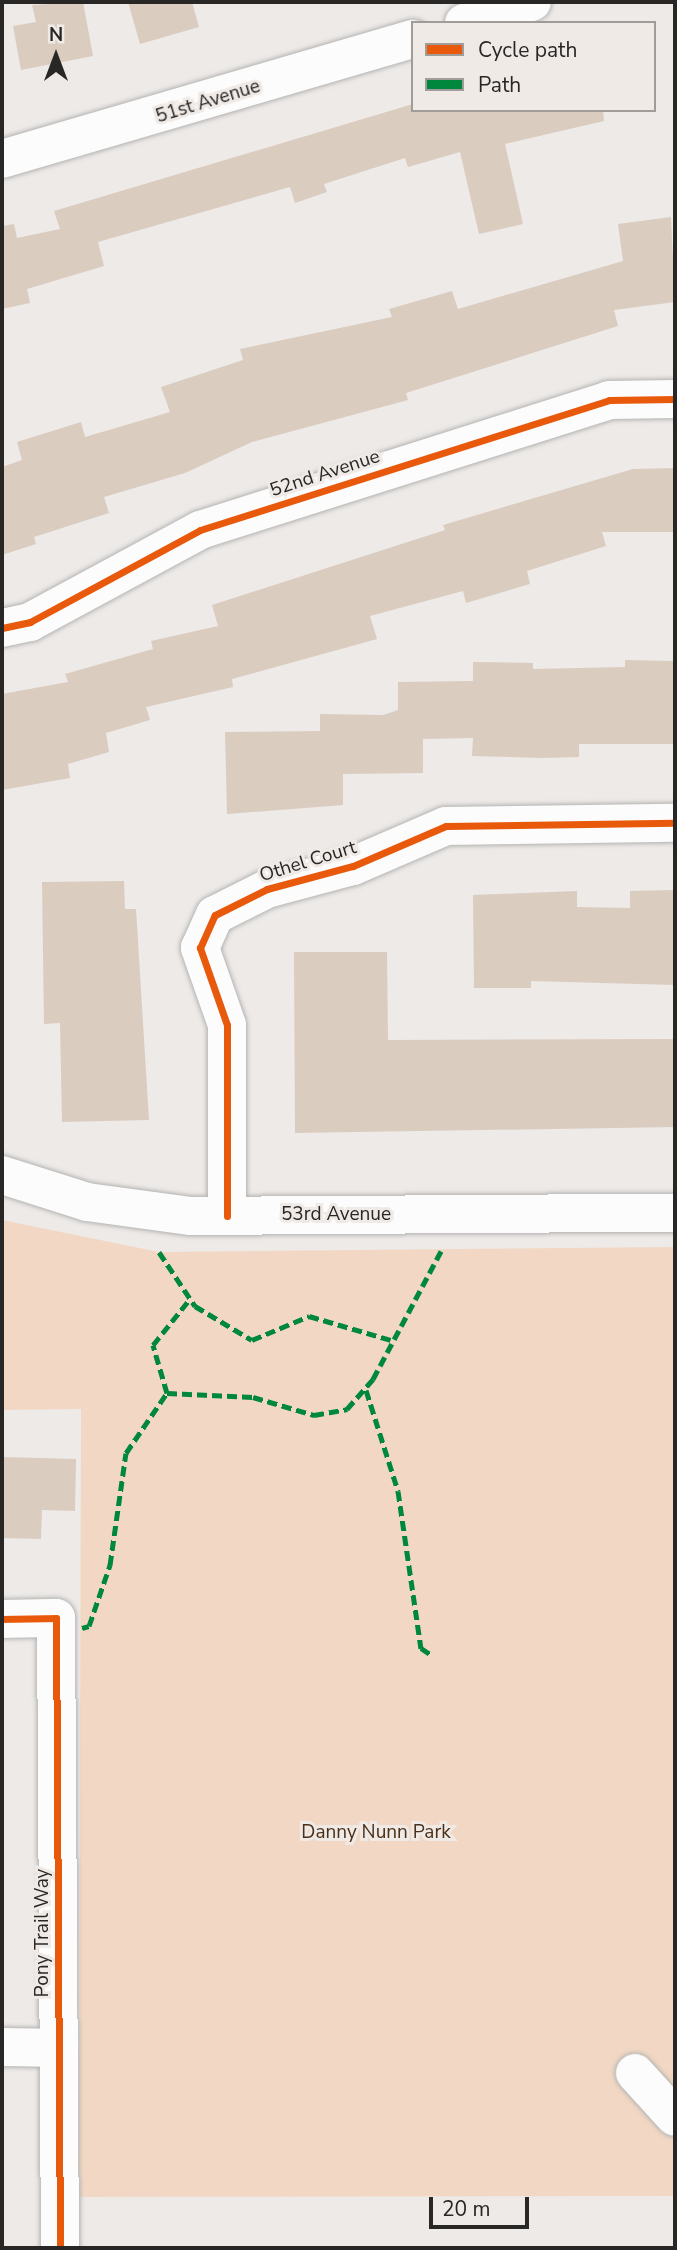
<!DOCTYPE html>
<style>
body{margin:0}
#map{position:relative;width:677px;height:2250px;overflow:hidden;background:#edeae8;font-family:"Nunito Sans",sans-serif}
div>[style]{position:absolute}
.green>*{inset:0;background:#f2d8c4}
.building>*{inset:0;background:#dbccc0}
.roads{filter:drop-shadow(0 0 2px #b5b4b2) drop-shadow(0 0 2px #b5b4b2)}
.minor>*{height:38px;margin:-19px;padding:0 19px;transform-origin:19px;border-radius:19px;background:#fcfcfc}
.quiet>*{height:5px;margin-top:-2.5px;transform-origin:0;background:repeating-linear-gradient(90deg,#00873e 0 10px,transparent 0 15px)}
.cycleway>*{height:7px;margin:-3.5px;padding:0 3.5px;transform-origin:3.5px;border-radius:3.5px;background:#e8590c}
span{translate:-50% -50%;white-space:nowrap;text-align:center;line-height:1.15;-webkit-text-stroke:6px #efeae6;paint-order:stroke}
.street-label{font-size:19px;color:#292726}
.park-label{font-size:19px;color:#4b2f16}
.frame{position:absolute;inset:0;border:4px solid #292726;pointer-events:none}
.legend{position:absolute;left:411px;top:21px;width:245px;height:91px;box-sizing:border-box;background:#efeae6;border:2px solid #a09c99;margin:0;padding:9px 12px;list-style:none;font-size:21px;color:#292726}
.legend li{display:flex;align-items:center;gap:14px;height:35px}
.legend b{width:35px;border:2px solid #a09c99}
.north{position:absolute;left:21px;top:21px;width:70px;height:70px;-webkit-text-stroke:5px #efeae6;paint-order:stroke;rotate:0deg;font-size:19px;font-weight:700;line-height:28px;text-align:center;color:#292726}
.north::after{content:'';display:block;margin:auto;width:24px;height:32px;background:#292726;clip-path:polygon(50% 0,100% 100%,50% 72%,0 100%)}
.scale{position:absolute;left:429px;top:2197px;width:100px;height:32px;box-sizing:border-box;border:4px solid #292726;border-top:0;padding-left:9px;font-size:21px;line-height:24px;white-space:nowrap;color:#292726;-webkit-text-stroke:5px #efeae6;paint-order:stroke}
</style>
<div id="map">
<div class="green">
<i style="clip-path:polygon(2px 1220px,159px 1252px,675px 1247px,675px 2196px,79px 2197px,81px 1409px,2px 1410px)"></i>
</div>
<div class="building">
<i style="clip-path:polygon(83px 2px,93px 56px,21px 70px,13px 26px,36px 22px,32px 5px)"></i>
<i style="clip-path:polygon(128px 2px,192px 2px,199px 27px,140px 44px)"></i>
<i style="clip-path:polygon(413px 104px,413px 110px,603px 110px,604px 121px,505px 144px,523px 224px,479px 234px,460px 152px,408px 167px,405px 158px,324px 184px,327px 192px,295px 203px,290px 187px,98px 242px,104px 266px,27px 289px,30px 303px,2px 309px,2px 226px,14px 224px,17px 238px,60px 229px,54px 211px)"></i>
<i style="clip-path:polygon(671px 217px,675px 302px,614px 310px,618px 326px,406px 393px,408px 400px,252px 442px,185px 473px,104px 497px,109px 513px,34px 537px,36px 544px,2px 555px,2px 467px,22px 460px,17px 442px,81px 422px,85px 437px,170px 412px,161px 387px,243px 360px,240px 349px,392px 317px,389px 309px,452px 291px,458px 309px,623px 261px,618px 224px)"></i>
<i style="clip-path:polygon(675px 468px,675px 532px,602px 532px,606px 546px,527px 571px,530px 584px,466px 603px,463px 591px,370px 616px,377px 639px,232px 679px,233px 687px,146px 707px,150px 720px,106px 733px,109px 752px,68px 764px,70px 778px,2px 790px,2px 694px,68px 682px,65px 674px,153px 649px,151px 641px,218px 626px,212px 605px,445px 530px,443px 525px,633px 469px)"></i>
<i style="clip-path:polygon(625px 660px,673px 661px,675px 744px,579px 744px,579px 757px,542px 758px,472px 756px,473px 738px,423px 739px,423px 773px,343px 774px,343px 805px,227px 814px,225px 732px,320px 731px,320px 714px,383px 715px,398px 710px,398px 682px,473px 681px,473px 662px,533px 663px,533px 669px,625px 667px)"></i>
<i style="clip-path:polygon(124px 881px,125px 909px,136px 909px,149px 1120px,62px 1122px,60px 1023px,44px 1024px,42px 882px)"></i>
<i style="clip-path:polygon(675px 890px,675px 985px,531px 981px,531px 988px,474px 988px,473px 895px,577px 891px,577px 907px,630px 908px,630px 891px)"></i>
<i style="clip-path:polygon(294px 952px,387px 952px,388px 1040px,675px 1039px,675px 1127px,295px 1133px)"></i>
<i style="clip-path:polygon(3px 1457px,76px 1459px,75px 1511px,42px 1510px,41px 1539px,2px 1538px)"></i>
</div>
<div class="roads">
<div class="minor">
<i style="left:464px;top:23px;width:71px;rotate:-17.2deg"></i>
<i style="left:2px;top:159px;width:428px;rotate:-16.3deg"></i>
<i style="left:2px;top:628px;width:29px;rotate:-12deg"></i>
<i style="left:30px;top:622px;width:193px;rotate:-28.4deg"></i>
<i style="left:200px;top:530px;width:429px;rotate:-17.6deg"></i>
<i style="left:609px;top:400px;width:66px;rotate:-0.9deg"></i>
<i style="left:2px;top:1175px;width:89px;rotate:17.6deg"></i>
<i style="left:87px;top:1202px;width:105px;rotate:7.7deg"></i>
<i style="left:191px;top:1216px;width:484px;rotate:-0.4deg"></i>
<i style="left:227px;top:1216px;width:191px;rotate:-90deg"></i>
<i style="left:227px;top:1025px;width:82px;rotate:-109.3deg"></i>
<i style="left:200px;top:948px;width:36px;rotate:-66deg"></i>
<i style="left:215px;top:915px;width:58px;rotate:-26.6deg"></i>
<i style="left:267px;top:889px;width:89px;rotate:-15deg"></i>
<i style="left:353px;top:866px;width:101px;rotate:-23.3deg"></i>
<i style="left:446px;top:826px;width:229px;rotate:-0.8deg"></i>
<i style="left:2px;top:1619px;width:54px;rotate:-1.1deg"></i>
<i style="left:56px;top:1618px;width:630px;rotate:89.64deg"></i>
<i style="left:2px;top:2047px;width:57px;rotate:1deg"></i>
<i style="left:635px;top:2073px;width:59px;rotate:47.7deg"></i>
</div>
</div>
<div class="quiet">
<i style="left:159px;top:1252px;width:65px;rotate:56.3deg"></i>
<i style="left:195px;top:1306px;width:66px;rotate:30.8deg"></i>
<i style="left:252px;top:1340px;width:62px;rotate:-22.8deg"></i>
<i style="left:309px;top:1316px;width:85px;rotate:16.3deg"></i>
<i style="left:366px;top:1390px;width:106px;rotate:72.4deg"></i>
<i style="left:398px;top:1491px;width:159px;rotate:81.7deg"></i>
<i style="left:421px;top:1648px;width:11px;rotate:34deg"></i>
<i style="left:167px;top:1393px;width:50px;rotate:-106.3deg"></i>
<i style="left:153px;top:1345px;width:58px;rotate:-51.3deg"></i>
<i style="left:82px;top:1628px;width:7px;rotate:-16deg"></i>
<i style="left:89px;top:1626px;width:65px;rotate:-71deg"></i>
<i style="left:110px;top:1565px;width:113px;rotate:-81.9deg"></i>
<i style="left:126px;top:1453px;width:73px;rotate:-55.7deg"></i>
<i style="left:167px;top:1393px;width:86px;rotate:2.7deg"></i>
<i style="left:253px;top:1397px;width:64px;rotate:16.4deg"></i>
<i style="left:314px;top:1415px;width:34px;rotate:-10deg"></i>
<i style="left:347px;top:1409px;width:40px;rotate:-49deg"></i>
<i style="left:373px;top:1379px;width:145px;rotate:-62deg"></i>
</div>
<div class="cycleway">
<i style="left:2px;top:628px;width:29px;rotate:-12deg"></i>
<i style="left:30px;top:622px;width:193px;rotate:-28.4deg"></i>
<i style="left:200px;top:530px;width:429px;rotate:-17.6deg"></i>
<i style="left:609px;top:400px;width:66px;rotate:-0.9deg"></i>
<i style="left:227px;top:1216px;width:191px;rotate:-90deg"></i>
<i style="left:227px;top:1025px;width:82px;rotate:-109.3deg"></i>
<i style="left:200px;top:948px;width:36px;rotate:-66deg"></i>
<i style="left:215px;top:915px;width:58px;rotate:-26.6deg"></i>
<i style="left:267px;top:889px;width:89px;rotate:-15deg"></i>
<i style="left:353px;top:866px;width:101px;rotate:-23.3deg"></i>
<i style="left:446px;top:826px;width:229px;rotate:-0.8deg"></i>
<i style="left:2px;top:1619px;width:54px;rotate:-1.1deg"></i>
<i style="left:56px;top:1618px;width:630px;rotate:89.64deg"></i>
</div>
<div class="street-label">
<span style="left:208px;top:102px;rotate:-17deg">51st Avenue</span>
<span style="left:325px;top:474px;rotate:-18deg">52nd Avenue</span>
<span style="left:308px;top:862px;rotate:-17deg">Othel Court</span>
<span style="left:336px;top:1215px">53rd Avenue</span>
<span style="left:43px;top:1933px;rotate:-90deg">Pony Trail Way</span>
</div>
<div class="park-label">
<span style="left:376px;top:1833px">Danny Nunn Park</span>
</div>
<div class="frame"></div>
<ul class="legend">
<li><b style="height:9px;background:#e8590c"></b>Cycle path</li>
<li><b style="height:9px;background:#00873e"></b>Path</li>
</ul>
<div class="north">N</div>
<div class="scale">20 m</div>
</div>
